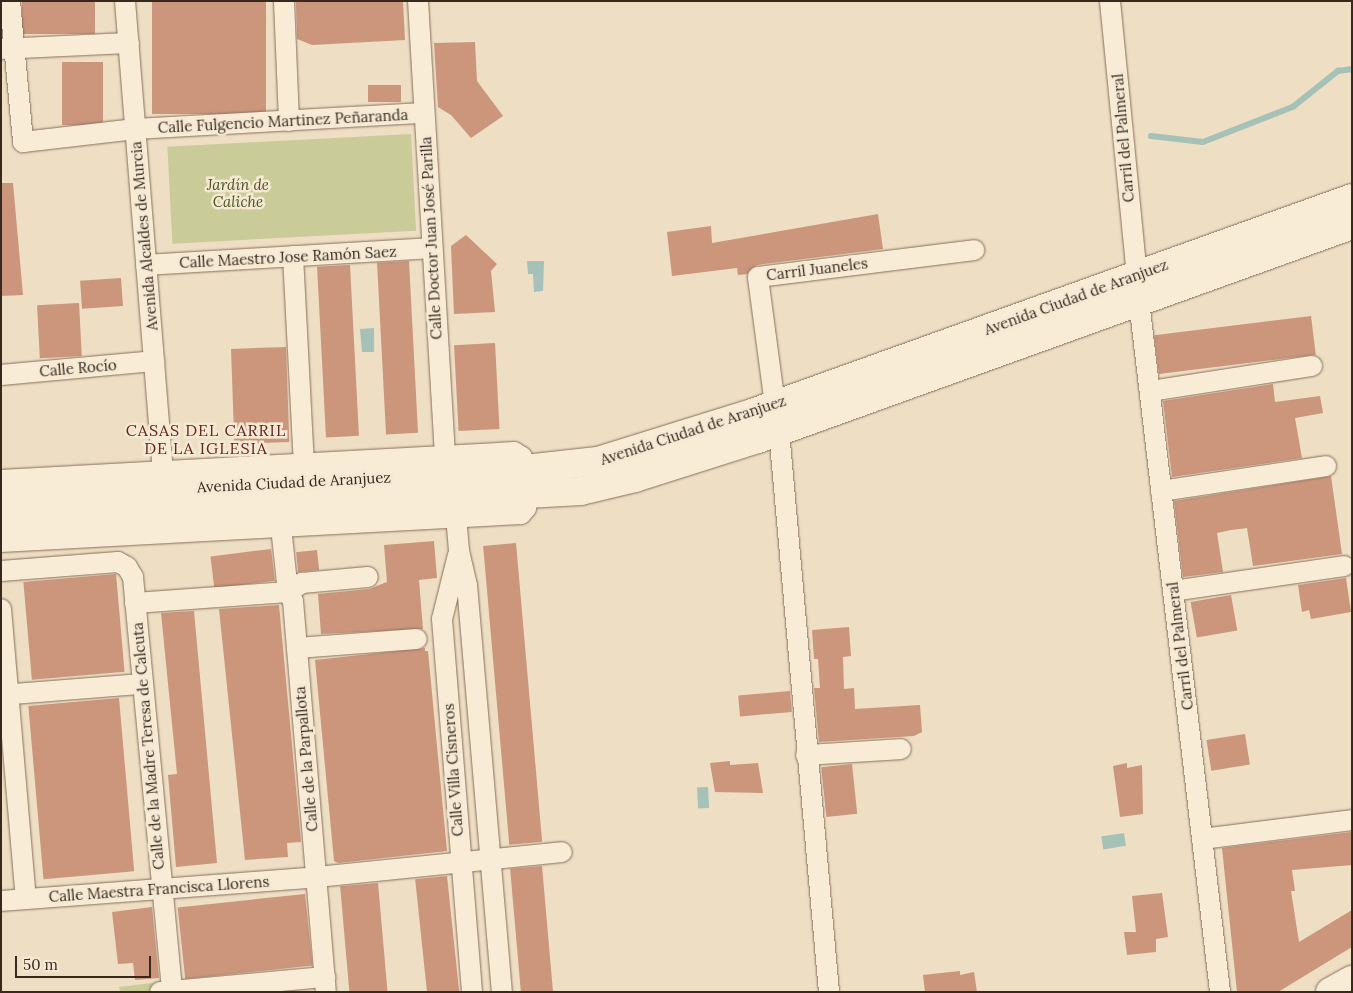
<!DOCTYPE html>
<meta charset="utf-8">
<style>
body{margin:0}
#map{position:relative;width:1353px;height:993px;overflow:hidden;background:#eddec4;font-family:Lora,serif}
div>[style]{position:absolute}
.green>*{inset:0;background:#c9cb98;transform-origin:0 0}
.water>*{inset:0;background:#a6c1b7;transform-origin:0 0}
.stream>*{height:5.5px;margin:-2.75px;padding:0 2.75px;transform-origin:2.75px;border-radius:2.75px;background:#a6c1b7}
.building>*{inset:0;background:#cb967b;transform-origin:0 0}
.roads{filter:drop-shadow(0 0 1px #886f5b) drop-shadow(0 0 1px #886f5b)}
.street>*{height:20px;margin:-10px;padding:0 10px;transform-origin:10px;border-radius:10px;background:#f8ecd7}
.secondary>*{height:28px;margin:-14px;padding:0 14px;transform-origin:14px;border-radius:14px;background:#f8ecd7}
span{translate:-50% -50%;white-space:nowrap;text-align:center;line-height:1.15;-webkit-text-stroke:5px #f5e9d4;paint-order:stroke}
.street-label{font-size:15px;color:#38291f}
.park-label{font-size:15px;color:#4c5425;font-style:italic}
.neighbourhood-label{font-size:16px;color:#64281f;letter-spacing:1px}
.frame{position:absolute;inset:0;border:2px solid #38291f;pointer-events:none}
.scale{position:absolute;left:15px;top:956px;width:136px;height:22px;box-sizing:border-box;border:2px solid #38291f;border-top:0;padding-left:6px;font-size:15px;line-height:18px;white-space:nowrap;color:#38291f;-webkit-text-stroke:4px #f5e9d4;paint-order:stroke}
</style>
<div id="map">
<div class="green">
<i style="left:411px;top:134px;width:97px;height:244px;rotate:87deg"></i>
<i style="clip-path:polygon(160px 982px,161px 992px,120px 992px,119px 987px)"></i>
</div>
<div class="water">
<i style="clip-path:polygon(527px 261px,544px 261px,543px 291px,534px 292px,533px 274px,528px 274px)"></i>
<i style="clip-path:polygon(374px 328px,374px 352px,362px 352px,360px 329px)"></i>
<i style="left:708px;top:787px;width:21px;height:11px;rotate:87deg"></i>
<i style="left:1124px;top:833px;width:13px;height:23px;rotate:81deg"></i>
</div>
<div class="stream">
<i style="left:1151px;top:136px;width:52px;rotate:6.6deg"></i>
<i style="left:1203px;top:142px;width:97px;rotate:-21.3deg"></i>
<i style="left:1293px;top:107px;width:58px;rotate:-38.7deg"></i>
<i style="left:1338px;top:71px;width:14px;rotate:-8deg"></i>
</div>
<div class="building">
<i style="left:22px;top:1px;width:73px;height:33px"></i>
<i style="left:152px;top:1px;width:114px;height:113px"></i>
<i style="clip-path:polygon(296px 1px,403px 1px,405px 40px,312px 45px,297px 39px)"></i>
<i style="clip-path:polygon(475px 42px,477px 81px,503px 116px,471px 138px,451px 115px,438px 107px,434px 43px)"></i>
<i style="left:62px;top:62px;width:41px;height:63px"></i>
<i style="left:401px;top:85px;width:17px;height:33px;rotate:90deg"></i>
<i style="clip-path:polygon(1px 183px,13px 183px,23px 295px,1px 296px)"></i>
<i style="clip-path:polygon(878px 214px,883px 249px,757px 265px,747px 274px,738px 275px,737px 268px,672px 276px,667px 232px,711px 226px,712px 243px)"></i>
<i style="clip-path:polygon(466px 235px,497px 264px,491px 271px,495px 312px,454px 314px,451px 246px)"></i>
<i style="left:409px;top:261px;width:172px;height:32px;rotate:87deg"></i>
<i style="left:350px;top:265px;width:171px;height:33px;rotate:87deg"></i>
<i style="left:121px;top:278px;width:28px;height:41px;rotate:86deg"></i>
<i style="left:79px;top:303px;width:53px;height:42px;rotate:87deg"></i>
<i style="left:1311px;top:316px;width:39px;height:158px;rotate:83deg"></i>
<i style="left:495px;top:343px;width:86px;height:41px;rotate:87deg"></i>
<i style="left:286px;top:347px;width:95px;height:55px;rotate:88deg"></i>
<i style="clip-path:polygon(1273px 384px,1275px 402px,1320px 396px,1323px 413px,1295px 418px,1302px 458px,1172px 477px,1163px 401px)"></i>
<i style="clip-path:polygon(1331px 476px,1342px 554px,1253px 566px,1247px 528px,1231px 530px,1217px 533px,1223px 572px,1183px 577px,1174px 501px)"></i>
<i style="clip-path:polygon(434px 541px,437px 578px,419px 580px,423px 629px,321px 634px,318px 594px,369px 589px,387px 582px,384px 545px)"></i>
<i style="left:516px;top:543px;width:300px;height:33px;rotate:85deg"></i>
<i style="left:271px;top:549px;width:32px;height:61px;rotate:83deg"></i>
<i style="left:317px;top:550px;width:20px;height:21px;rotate:84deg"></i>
<i style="left:116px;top:574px;width:98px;height:93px;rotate:85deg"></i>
<i style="clip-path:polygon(1346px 578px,1351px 612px,1311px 619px,1309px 610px,1302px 612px,1298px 585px)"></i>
<i style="left:1231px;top:595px;width:36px;height:41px;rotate:80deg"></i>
<i style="clip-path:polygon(279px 605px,301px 842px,287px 843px,288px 857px,245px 860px,219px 609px)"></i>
<i style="clip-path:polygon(194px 611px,217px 863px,176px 867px,168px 775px,177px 774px,161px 613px)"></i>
<i style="clip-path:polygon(849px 627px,851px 656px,843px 657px,844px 689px,854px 688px,855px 709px,920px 705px,922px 732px,914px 736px,819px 742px,814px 688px,820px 688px,818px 659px,814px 659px,812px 630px)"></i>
<i style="clip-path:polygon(425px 648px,425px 651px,428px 651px,447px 851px,338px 863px,334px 861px,315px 660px)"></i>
<i style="left:790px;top:691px;width:21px;height:52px;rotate:85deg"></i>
<i style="left:119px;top:698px;width:174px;height:91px;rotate:85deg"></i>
<i style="left:1245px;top:734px;width:31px;height:39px;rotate:81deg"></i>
<i style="clip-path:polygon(730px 761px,730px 765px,758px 763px,763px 793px,715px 792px,710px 763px)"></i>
<i style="clip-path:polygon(1127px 763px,1127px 768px,1142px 765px,1143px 814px,1120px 817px,1113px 766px)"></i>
<i style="left:852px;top:764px;width:50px;height:31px;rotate:84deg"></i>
<i style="clip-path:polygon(1352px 832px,1352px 865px,1292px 870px,1295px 891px,1291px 891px,1299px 942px,1352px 910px,1352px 947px,1278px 992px,1237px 992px,1222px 848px)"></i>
<i style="left:542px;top:866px;width:126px;height:32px;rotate:85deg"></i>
<i style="left:447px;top:876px;width:117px;height:32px;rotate:84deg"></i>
<i style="left:378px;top:883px;width:109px;height:38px;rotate:85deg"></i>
<i style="clip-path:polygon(1162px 893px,1168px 937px,1156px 939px,1156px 952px,1127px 955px,1124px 932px,1136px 932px,1132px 896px)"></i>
<i style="left:305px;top:894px;width:72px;height:128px;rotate:84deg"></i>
<i style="clip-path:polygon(152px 907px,159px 978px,135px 980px,133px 963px,118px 964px,112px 912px)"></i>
<i style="clip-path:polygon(960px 971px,960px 975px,974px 972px,977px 992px,925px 992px,923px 975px)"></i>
</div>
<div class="roads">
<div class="street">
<i style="left:10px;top:1px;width:142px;rotate:84.7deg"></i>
<i style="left:23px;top:142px;width:113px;rotate:-6.6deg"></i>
<i style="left:135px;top:129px;width:289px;rotate:-3.2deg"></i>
<i style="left:125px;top:1px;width:473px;rotate:85.4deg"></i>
<i style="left:284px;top:1px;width:120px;rotate:87.6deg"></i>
<i style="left:418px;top:1px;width:468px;rotate:86.6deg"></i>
<i style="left:1110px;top:1px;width:275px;rotate:84.4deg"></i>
<i style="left:1px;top:49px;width:128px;rotate:-2.7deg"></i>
<i style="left:293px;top:256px;width:207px;rotate:87deg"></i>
<i style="left:146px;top:265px;width:286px;rotate:-3.4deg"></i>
<i style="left:1139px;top:301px;width:696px;rotate:83.31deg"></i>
<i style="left:1px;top:375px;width:154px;rotate:-5.2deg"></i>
<i style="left:1150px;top:391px;width:164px;rotate:-8.8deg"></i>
<i style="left:775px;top:405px;width:129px;rotate:-97.6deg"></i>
<i style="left:758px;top:277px;width:218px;rotate:-7.1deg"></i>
<i style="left:779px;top:431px;width:563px;rotate:84.91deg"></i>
<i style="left:1px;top:480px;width:514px;rotate:-3.12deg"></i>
<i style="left:514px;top:452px;width:9px;rotate:32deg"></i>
<i style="left:522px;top:457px;width:38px;rotate:83deg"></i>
<i style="left:527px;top:495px;width:13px;rotate:94deg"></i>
<i style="left:526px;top:508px;width:8px;rotate:130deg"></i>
<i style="left:521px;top:514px;width:521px;rotate:176.92deg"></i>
<i style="left:1161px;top:491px;width:167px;rotate:-8.6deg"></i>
<i style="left:455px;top:504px;width:47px;rotate:85.1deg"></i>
<i style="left:459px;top:551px;width:35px;rotate:77deg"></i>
<i style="left:467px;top:585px;width:409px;rotate:85.1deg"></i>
<i style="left:281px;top:527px;width:65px;rotate:83.9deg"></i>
<i style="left:288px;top:592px;width:10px;rotate:61deg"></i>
<i style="left:293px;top:601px;width:392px;rotate:85.2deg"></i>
<i style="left:458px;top:555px;width:66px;rotate:104deg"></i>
<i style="left:442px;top:619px;width:374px;rotate:85.4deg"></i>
<i style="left:1px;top:571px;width:117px;rotate:-4.4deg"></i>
<i style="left:118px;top:562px;width:10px;rotate:29deg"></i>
<i style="left:127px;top:567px;width:12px;rotate:59deg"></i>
<i style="left:133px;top:577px;width:417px;rotate:84.6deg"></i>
<i style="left:1173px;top:591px;width:173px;rotate:-8.3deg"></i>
<i style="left:135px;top:603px;width:153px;rotate:-4.1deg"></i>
<i style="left:288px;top:592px;width:17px;rotate:-33deg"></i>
<i style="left:302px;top:583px;width:66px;rotate:-5.2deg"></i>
<i style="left:1px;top:609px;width:291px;rotate:85.1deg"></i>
<i style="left:297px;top:648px;width:120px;rotate:-4.3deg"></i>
<i style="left:1px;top:695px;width:141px;rotate:-4.5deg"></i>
<i style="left:806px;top:755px;width:95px;rotate:-3.6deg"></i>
<i style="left:1202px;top:839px;width:151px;rotate:-7.2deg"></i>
<i style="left:1px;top:901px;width:317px;rotate:-4.3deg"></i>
<i style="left:317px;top:877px;width:246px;rotate:-5.8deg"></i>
<i style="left:160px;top:992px;width:166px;rotate:-5.2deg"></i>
</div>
<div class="secondary">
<i style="left:1px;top:498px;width:525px;rotate:-3.17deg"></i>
<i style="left:525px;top:469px;width:73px;rotate:-6.3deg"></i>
<i style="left:598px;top:461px;width:164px;rotate:-17.3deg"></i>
<i style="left:755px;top:412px;width:634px;rotate:-19.72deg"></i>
<i style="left:1px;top:524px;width:581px;rotate:-3.26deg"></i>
<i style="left:581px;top:491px;width:56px;rotate:-13.5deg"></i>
<i style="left:635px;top:478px;width:129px;rotate:-17.6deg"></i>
<i style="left:758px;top:439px;width:631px;rotate:-19.81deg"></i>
<i style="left:1330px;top:992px;width:25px;rotate:-29deg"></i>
</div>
</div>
<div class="street-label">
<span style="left:283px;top:121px;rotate:-3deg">Calle Fulgencio Martinez Peñaranda</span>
<span style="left:1123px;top:138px;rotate:-95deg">Carril del Palmeral</span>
<span style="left:144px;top:236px;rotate:-95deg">Avenida Alcaldes de Murcia</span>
<span style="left:431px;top:238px;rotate:-93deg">Calle Doctor Juan José Parilla</span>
<span style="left:288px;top:257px;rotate:-3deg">Calle Maestro Jose Ramón Saez</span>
<span style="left:817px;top:269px;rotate:-7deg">Carril Juaneles</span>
<span style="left:1076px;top:297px;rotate:-20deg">Avenida Ciudad de Aranjuez</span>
<span style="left:78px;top:368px;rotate:-5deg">Calle Rocío</span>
<span style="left:693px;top:430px;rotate:-18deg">Avenida Ciudad de Aranjuez</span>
<span style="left:294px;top:482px;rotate:-3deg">Avenida Ciudad de Aranjuez</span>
<span style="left:1180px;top:646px;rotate:-97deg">Carril del Palmeral</span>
<span style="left:148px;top:746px;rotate:-95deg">Calle de la Madre Teresa de Calcuta</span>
<span style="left:306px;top:759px;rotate:-95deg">Calle de la Parpallota</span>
<span style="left:453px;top:770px;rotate:-94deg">Calle Villa Cisneros</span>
<span style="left:159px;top:889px;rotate:-4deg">Calle Maestra Francisca Llorens</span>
</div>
<div class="park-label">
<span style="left:238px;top:193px">Jardín de<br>Caliche</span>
</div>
<div class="neighbourhood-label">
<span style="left:206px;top:439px">CASAS DEL CARRIL<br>DE LA IGLESIA</span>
</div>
<div class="frame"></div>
<div class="scale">50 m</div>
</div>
